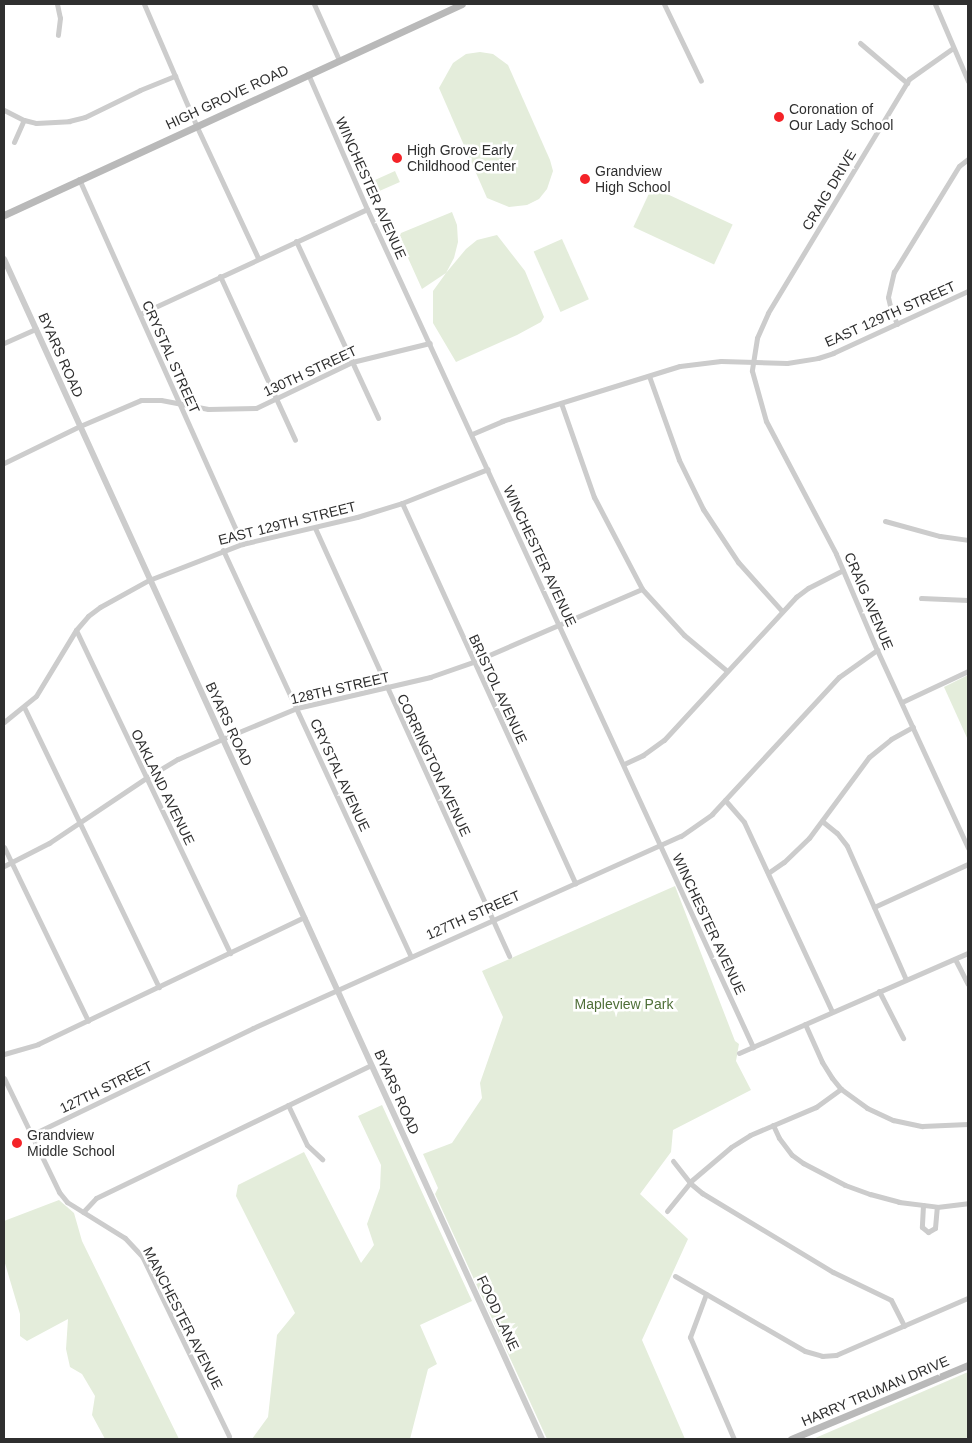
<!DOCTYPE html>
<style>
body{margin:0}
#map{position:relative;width:972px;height:1443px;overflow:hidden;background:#fff;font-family:Arial,sans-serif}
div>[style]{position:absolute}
.green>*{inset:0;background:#e4eddb;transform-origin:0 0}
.minor>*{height:5px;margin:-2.5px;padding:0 2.5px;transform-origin:2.5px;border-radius:2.5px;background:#ccc}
.tertiary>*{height:6px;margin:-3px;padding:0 3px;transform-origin:3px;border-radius:3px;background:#ccc}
.secondary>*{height:7px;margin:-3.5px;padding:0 3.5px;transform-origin:3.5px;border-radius:3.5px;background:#b9b9b9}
.dots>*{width:14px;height:14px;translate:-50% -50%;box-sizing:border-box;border:2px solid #fff;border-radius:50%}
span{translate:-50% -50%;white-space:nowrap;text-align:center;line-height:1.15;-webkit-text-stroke:5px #fff;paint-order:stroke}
.street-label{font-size:14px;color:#2f2f2f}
.poi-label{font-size:14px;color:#2f2f2f}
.left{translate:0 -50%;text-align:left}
.park-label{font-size:14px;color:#4f6f38}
.frame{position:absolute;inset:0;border:5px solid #2f2f2f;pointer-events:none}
</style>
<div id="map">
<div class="green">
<i style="clip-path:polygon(480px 52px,493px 54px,508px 65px,550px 160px,553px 171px,547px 189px,539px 199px,527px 205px,509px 207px,487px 198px,439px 88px,453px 63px,466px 54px)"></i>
<i style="left:395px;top:171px;width:12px;height:28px;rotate:66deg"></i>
<i style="left:652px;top:187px;width:89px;height:44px;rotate:25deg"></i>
<i style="clip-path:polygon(452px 212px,457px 225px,458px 242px,454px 258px,446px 273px,466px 249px,477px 240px,497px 235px,525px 271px,544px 317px,541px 322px,517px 335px,456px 362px,433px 323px,433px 291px,446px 273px,422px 289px,399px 238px,401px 233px)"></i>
<i style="left:562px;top:239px;width:66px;height:31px;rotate:66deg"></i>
<i style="clip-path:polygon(968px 675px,968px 740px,944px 687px)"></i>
<i style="clip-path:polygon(675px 886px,735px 1041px,739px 1044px,736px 1061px,751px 1090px,673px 1130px,671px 1152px,640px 1194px,688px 1239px,642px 1340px,685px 1439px,547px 1439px,435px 1194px,438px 1188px,423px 1154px,452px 1143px,482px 1098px,480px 1083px,503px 1017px,482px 971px)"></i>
<i style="clip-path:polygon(382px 1105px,472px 1301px,420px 1325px,437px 1364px,428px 1369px,410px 1439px,252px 1439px,268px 1417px,277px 1335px,295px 1313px,236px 1196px,238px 1185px,304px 1152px,361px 1263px,374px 1245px,367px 1224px,380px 1188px,381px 1165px,358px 1116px)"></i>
<i style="clip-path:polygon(59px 1200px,74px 1213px,82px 1241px,179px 1439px,105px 1439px,92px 1415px,95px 1396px,82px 1374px,70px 1367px,66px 1349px,68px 1319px,27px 1341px,20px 1336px,20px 1314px,4px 1260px,4px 1221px)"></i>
<i style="clip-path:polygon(968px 1372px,968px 1439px,813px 1439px)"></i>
</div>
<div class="minor">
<i style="left:57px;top:4px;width:14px;rotate:78deg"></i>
<i style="left:60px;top:18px;width:17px;rotate:97deg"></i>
<i style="left:144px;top:4px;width:132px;rotate:66.7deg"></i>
<i style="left:196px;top:125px;width:147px;rotate:65deg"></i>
<i style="left:314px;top:4px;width:61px;rotate:65.9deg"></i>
<i style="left:664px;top:4px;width:85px;rotate:64.3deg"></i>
<i style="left:935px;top:4px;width:84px;rotate:66.8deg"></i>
<i style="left:860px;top:43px;width:62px;rotate:40.4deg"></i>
<i style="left:953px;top:48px;width:54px;rotate:144.8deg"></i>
<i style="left:909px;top:79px;width:273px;rotate:121.1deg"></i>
<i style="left:768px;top:313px;width:27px;rotate:114deg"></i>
<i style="left:757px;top:338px;width:33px;rotate:99deg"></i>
<i style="left:752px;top:371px;width:52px;rotate:74.4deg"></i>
<i style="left:766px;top:421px;width:150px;rotate:62.2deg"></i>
<i style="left:836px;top:554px;width:104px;rotate:66.9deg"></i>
<i style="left:877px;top:650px;width:218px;rotate:65.3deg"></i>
<i style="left:308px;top:74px;width:147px;rotate:66.4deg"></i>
<i style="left:367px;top:209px;width:923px;rotate:65.27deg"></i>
<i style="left:4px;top:110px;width:22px;rotate:27deg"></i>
<i style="left:24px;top:120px;width:12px;rotate:14deg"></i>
<i style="left:36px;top:123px;width:33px;rotate:-3deg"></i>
<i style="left:69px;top:121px;width:16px;rotate:-14deg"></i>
<i style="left:85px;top:117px;width:61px;rotate:-26.1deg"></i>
<i style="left:140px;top:90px;width:38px;rotate:-22deg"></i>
<i style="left:14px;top:142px;width:24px;rotate:-66deg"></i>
<i style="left:79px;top:179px;width:400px;rotate:65.9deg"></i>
<i style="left:296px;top:241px;width:195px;rotate:65.1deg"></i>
<i style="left:220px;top:276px;width:180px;rotate:65.4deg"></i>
<i style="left:140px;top:314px;width:250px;rotate:-24.8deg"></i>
<i style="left:897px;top:324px;width:15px;rotate:-113deg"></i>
<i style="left:891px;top:310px;width:13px;rotate:-103deg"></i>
<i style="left:888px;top:297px;width:26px;rotate:-77deg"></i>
<i style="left:894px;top:272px;width:124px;rotate:-58.5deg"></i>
<i style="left:959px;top:166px;width:11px;rotate:-38deg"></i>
<i style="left:4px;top:343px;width:35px;rotate:-24deg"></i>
<i style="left:649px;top:376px;width:89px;rotate:70.3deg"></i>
<i style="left:679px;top:460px;width:55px;rotate:63.9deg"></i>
<i style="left:703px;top:509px;width:64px;rotate:56.6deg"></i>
<i style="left:738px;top:562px;width:66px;rotate:48.1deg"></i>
<i style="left:561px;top:403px;width:100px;rotate:70.7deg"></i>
<i style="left:594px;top:497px;width:104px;rotate:62.4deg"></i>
<i style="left:642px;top:589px;width:62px;rotate:47.6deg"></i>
<i style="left:684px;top:635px;width:56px;rotate:39.9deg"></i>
<i style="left:472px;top:434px;width:33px;rotate:-23deg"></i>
<i style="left:502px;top:421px;width:186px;rotate:-17.2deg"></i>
<i style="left:680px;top:366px;width:41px;rotate:-7deg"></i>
<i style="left:721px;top:361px;width:66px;rotate:1.7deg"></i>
<i style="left:787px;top:363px;width:31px;rotate:-9deg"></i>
<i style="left:818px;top:358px;width:16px;rotate:-18deg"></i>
<i style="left:833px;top:353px;width:149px;rotate:-24.7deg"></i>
<i style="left:4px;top:463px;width:85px;rotate:-26deg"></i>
<i style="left:80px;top:426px;width:66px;rotate:-23.1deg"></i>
<i style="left:141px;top:400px;width:20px"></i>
<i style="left:161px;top:400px;width:48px;rotate:10.8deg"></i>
<i style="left:208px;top:409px;width:48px;rotate:-1.2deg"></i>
<i style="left:256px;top:408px;width:106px;rotate:-25.6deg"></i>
<i style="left:352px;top:362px;width:80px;rotate:-13.7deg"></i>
<i style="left:402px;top:503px;width:418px;rotate:65.5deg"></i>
<i style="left:885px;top:521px;width:57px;rotate:15.3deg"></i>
<i style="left:940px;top:536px;width:28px;rotate:8deg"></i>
<i style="left:315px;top:528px;width:470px;rotate:65.6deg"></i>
<i style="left:223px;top:550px;width:447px;rotate:65.2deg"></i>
<i style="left:921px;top:598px;width:47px;rotate:2.4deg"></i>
<i style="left:76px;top:630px;width:358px;rotate:64.5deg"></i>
<i style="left:902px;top:702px;width:73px;rotate:-25.2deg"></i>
<i style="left:24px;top:707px;width:311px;rotate:64.3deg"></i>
<i style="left:4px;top:722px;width:41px;rotate:-39.1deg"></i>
<i style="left:36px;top:696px;width:77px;rotate:-58.8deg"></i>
<i style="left:76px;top:630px;width:18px;rotate:-49deg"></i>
<i style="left:88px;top:616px;width:15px;rotate:-37deg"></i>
<i style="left:100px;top:607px;width:56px;rotate:-28.9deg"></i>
<i style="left:149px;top:580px;width:100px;rotate:-21.2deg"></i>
<i style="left:242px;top:544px;width:118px;rotate:-13.2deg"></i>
<i style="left:357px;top:517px;width:47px;rotate:-17.3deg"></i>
<i style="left:402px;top:503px;width:92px;rotate:-21.6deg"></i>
<i style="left:624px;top:764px;width:21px;rotate:-25deg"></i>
<i style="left:643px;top:755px;width:26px;rotate:-36deg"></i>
<i style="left:664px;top:740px;width:195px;rotate:-47.3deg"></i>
<i style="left:796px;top:597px;width:15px;rotate:-37deg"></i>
<i style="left:808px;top:588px;width:39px;rotate:-27deg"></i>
<i style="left:725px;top:800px;width:29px;rotate:49deg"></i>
<i style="left:744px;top:822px;width:209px;rotate:65.1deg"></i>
<i style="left:822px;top:821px;width:19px;rotate:39deg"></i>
<i style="left:837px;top:833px;width:16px;rotate:52deg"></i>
<i style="left:847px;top:846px;width:146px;rotate:66.2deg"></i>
<i style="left:4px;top:847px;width:193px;rotate:64.2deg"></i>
<i style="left:4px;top:866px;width:51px;rotate:-27.1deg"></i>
<i style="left:49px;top:843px;width:117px;rotate:-33.8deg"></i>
<i style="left:146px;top:778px;width:37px;rotate:-31deg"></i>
<i style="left:178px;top:759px;width:48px;rotate:-24.4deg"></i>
<i style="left:222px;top:739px;width:81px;rotate:-22.5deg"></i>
<i style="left:297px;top:708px;width:137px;rotate:-13.1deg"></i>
<i style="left:430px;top:677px;width:46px;rotate:-19.2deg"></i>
<i style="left:473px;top:662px;width:184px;rotate:-23.4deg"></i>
<i style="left:768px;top:873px;width:19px;rotate:-35deg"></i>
<i style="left:784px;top:862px;width:35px;rotate:-44deg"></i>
<i style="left:809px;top:838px;width:101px;rotate:-53.5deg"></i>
<i style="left:869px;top:757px;width:28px;rotate:-39deg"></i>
<i style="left:891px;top:739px;width:25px;rotate:-29deg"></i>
<i style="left:874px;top:907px;width:103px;rotate:-24.6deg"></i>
<i style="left:955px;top:959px;width:28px;rotate:63deg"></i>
<i style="left:879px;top:991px;width:53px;rotate:62.9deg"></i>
<i style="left:805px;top:1024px;width:42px;rotate:65.9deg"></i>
<i style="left:822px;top:1062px;width:19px;rotate:58deg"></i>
<i style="left:832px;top:1078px;width:14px;rotate:51deg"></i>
<i style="left:841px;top:1089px;width:32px;rotate:36deg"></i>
<i style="left:867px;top:1108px;width:29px;rotate:25deg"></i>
<i style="left:893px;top:1120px;width:30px;rotate:12deg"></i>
<i style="left:922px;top:1126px;width:46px;rotate:-2.5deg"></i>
<i style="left:739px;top:1053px;width:250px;rotate:-23.6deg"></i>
<i style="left:4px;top:1054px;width:35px;rotate:-16deg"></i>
<i style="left:38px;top:1044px;width:295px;rotate:-25.5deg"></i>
<i style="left:4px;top:1078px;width:127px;rotate:64.2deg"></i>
<i style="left:59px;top:1192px;width:13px;rotate:51deg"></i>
<i style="left:67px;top:1202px;width:68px;rotate:31.8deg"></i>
<i style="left:125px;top:1238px;width:25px;rotate:47deg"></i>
<i style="left:142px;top:1256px;width:200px;rotate:64.2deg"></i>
<i style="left:288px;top:1105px;width:44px;rotate:64.6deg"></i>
<i style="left:307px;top:1145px;width:21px;rotate:43deg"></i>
<i style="left:773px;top:1125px;width:14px;rotate:65deg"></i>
<i style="left:779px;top:1138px;width:21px;rotate:53deg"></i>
<i style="left:792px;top:1155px;width:14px;rotate:36deg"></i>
<i style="left:803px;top:1163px;width:47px;rotate:27.6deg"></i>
<i style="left:845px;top:1185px;width:27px;rotate:20deg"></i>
<i style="left:870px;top:1194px;width:30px;rotate:15deg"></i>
<i style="left:899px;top:1202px;width:38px;rotate:7deg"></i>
<i style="left:937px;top:1207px;width:31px;rotate:-7deg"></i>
<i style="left:31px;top:1135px;width:246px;rotate:-25.7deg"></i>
<i style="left:253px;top:1028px;width:469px;rotate:-24.2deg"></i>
<i style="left:681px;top:836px;width:38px;rotate:-35deg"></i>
<i style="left:712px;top:814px;width:187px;rotate:-47.2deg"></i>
<i style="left:839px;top:677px;width:47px;rotate:-35.4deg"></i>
<i style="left:673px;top:1161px;width:28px;rotate:52deg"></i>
<i style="left:690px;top:1183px;width:16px;rotate:40deg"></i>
<i style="left:702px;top:1193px;width:153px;rotate:31.1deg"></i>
<i style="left:833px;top:1272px;width:64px;rotate:25.8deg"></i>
<i style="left:891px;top:1300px;width:29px;rotate:63deg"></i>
<i style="left:923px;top:1205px;width:22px;rotate:93deg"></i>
<i style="left:922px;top:1227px;width:8px;rotate:40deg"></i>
<i style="left:928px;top:1232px;width:8px;rotate:-30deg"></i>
<i style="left:935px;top:1228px;width:21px;rotate:-85deg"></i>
<i style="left:667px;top:1211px;width:38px;rotate:-51deg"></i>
<i style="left:691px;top:1181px;width:52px;rotate:-40.4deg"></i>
<i style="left:731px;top:1147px;width:22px;rotate:-32deg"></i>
<i style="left:750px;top:1135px;width:72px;rotate:-23deg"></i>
<i style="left:816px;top:1107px;width:31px;rotate:-36deg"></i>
<i style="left:83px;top:1212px;width:19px;rotate:-47deg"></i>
<i style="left:96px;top:1198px;width:305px;rotate:-25.8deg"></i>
<i style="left:675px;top:1276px;width:150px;rotate:30deg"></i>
<i style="left:805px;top:1351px;width:18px;rotate:16deg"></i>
<i style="left:822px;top:1356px;width:14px;rotate:-4deg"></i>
<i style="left:836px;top:1355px;width:144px;rotate:-23.4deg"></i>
<i style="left:706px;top:1294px;width:46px;rotate:110.4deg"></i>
<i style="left:690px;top:1337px;width:111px;rotate:66.7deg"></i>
</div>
<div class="tertiary">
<i style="left:4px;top:259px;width:1297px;rotate:65.49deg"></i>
</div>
<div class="secondary">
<i style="left:4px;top:215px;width:504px;rotate:-24.74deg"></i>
<i style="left:791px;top:1439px;width:192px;rotate:-22.7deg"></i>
</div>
<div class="dots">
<i style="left:779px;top:117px;background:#f42328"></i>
<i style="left:397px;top:158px;background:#f42328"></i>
<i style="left:585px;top:179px;background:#f42328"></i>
<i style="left:17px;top:1143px;background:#f42328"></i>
</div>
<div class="street-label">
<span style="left:227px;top:97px;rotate:-25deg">HIGH GROVE ROAD</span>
<span style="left:371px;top:188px;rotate:66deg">WINCHESTER AVENUE</span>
<span style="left:829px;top:190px;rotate:-59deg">CRAIG DRIVE</span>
<span style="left:890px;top:314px;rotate:-24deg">EAST 129TH STREET</span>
<span style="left:61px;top:355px;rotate:66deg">BYARS ROAD</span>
<span style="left:171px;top:357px;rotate:66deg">CRYSTAL STREET</span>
<span style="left:310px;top:371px;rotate:-25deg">130TH STREET</span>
<span style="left:287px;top:523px;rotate:-14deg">EAST 129TH STREET</span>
<span style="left:540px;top:556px;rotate:65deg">WINCHESTER AVENUE</span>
<span style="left:869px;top:601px;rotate:67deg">CRAIG AVENUE</span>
<span style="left:340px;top:688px;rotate:-13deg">128TH STREET</span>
<span style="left:498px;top:689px;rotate:65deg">BRISTOL AVENUE</span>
<span style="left:229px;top:724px;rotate:65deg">BYARS ROAD</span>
<span style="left:434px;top:765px;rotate:65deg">CORRINGTON AVENUE</span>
<span style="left:340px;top:775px;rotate:65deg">CRYSTAL AVENUE</span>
<span style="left:163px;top:787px;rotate:64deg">OAKLAND AVENUE</span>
<span style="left:473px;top:915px;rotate:-24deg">127TH STREET</span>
<span style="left:709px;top:924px;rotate:65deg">WINCHESTER AVENUE</span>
<span style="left:106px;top:1087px;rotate:-26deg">127TH STREET</span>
<span style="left:397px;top:1092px;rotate:66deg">BYARS ROAD</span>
<span style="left:498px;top:1313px;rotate:65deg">FOOD LANE</span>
<span style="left:183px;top:1318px;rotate:63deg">MANCHESTER AVENUE</span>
<span style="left:875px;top:1391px;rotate:-23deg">HARRY TRUMAN DRIVE</span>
</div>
<div class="poi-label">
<span class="left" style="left:789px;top:117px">Coronation of<br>Our Lady School</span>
<span class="left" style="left:407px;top:158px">High Grove Early<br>Childhood Center</span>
<span class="left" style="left:595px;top:179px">Grandview<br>High School</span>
<span class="left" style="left:27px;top:1143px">Grandview<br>Middle School</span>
</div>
<div class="park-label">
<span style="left:624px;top:1004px">Mapleview Park</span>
</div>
<div class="frame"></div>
</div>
